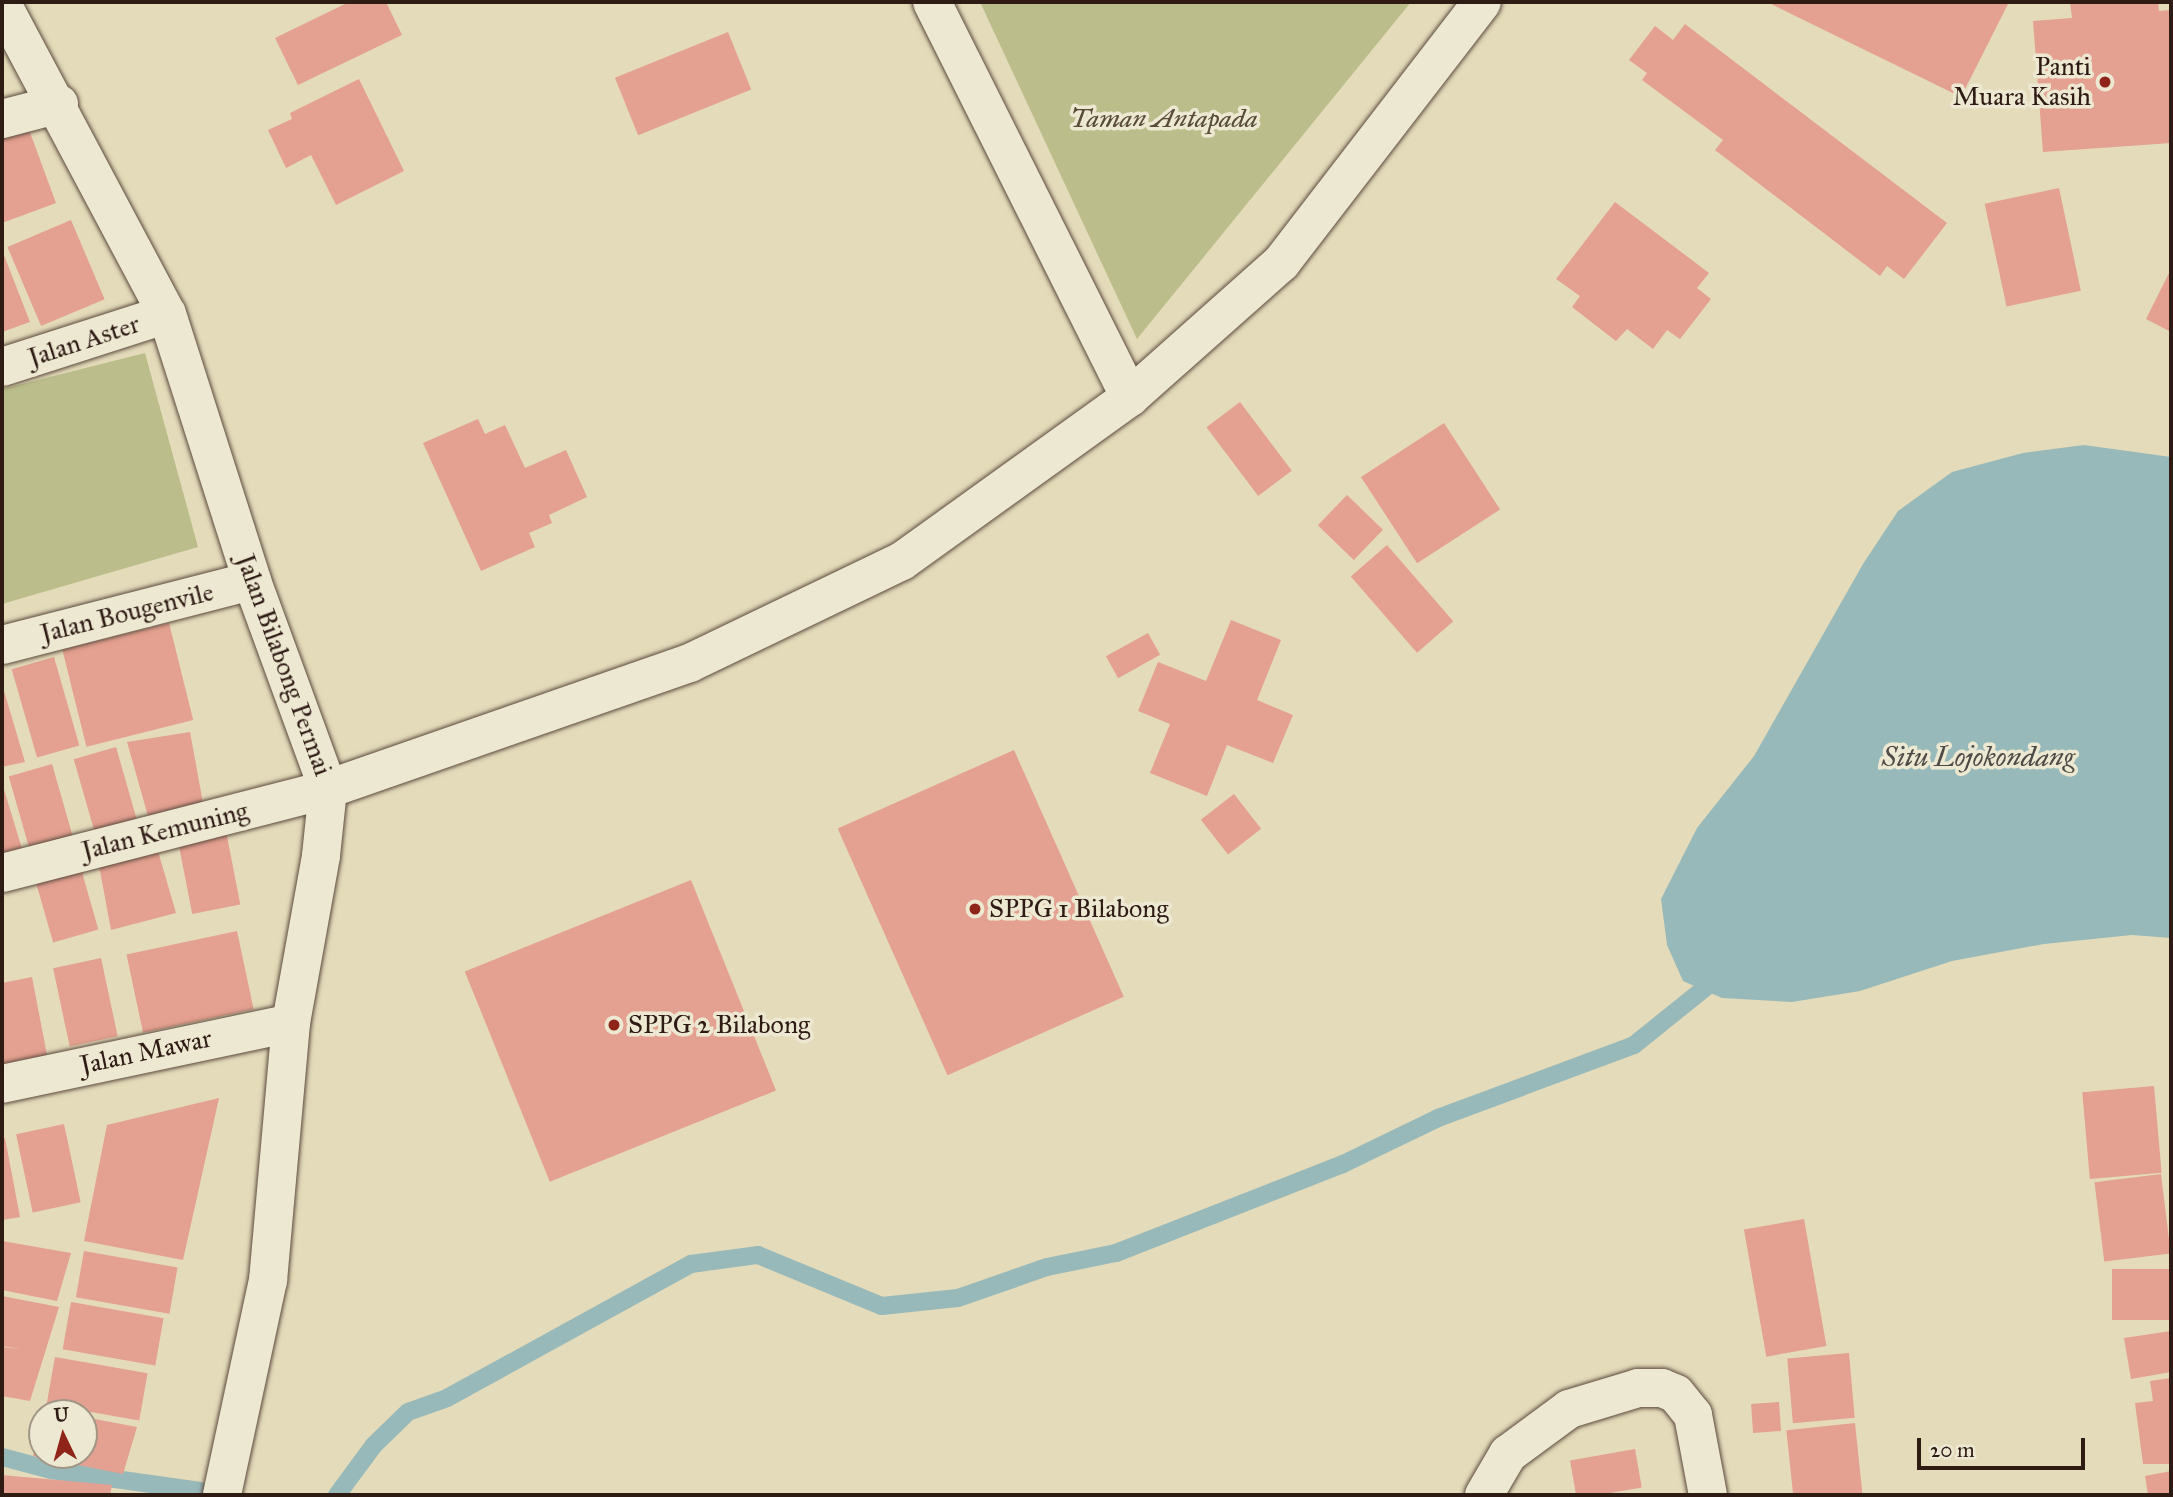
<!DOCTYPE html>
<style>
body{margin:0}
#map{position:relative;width:2173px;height:1497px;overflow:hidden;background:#e4dbba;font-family:"IM FELL Great Primer",serif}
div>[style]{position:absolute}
.green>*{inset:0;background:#bbbe8b}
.water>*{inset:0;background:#98b9b9}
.stream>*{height:18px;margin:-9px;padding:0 9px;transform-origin:9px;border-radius:9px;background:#98b9b9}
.building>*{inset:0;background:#e4a090;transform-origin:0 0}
.roads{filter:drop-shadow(0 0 2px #5c4b3e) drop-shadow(0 0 2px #5c4b3e)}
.street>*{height:38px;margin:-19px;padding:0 19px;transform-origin:19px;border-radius:19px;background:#ede8d2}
.dots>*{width:19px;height:19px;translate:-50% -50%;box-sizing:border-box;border:4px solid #ede8d2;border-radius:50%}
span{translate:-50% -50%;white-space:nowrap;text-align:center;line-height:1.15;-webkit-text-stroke:7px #ede8d2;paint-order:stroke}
.poi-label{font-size:26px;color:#2e1b14}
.right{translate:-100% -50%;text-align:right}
.left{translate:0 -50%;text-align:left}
.park-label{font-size:26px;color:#584c38;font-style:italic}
.street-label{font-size:26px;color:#2e1b14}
.water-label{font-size:28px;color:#4e4a46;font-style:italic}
.frame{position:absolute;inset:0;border:4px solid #2e1b14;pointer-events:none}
.north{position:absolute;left:28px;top:1399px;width:70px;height:70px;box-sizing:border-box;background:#ede8d2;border:2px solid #a19686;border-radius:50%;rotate:355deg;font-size:19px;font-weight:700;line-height:28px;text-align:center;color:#2e1b14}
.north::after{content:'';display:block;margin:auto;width:24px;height:32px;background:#8f2418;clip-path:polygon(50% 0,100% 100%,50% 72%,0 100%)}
.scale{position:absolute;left:1917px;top:1438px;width:168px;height:32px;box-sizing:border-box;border:4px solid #2e1b14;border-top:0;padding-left:9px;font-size:21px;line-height:24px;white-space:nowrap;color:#2e1b14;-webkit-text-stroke:5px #ede8d2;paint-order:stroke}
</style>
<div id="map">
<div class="green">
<i style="clip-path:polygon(980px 2px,1411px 2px,1137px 339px)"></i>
<i style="clip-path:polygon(145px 353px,198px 547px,2px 604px,2px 389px)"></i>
</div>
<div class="water">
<i style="clip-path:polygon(2084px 445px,2171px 457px,2171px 938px,2132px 935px,2044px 944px,1952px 961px,1860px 991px,1792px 1002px,1722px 998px,1683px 981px,1667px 945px,1661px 899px,1697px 828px,1754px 756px,1863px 564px,1898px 511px,1952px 472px,2023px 453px)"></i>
</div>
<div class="stream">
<i style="left:2px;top:1457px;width:51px;rotate:14.9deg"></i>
<i style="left:51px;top:1470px;width:151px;rotate:8deg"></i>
<i style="left:337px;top:1495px;width:62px;rotate:-53.5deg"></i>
<i style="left:374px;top:1445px;width:47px;rotate:-44.1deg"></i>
<i style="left:408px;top:1412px;width:41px;rotate:-19.7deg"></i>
<i style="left:447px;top:1398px;width:278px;rotate:-28.8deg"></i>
<i style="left:691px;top:1264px;width:68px;rotate:-7.7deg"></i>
<i style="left:758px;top:1255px;width:134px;rotate:22.4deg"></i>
<i style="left:882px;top:1306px;width:76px;rotate:-6deg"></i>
<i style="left:958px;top:1298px;width:94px;rotate:-19.2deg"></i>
<i style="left:1047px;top:1267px;width:70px;rotate:-11.5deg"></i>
<i style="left:1116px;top:1253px;width:244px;rotate:-21.4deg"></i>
<i style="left:1343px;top:1164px;width:106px;rotate:-25.8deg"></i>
<i style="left:1438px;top:1118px;width:209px;rotate:-20.4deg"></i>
<i style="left:1634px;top:1045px;width:97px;rotate:-38.8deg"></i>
</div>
<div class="building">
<i style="clip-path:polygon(349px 2px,386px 2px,402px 35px,298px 85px,275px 38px)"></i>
<i style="clip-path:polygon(1767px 2px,2009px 2px,1961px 97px)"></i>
<i style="clip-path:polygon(2070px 2px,2158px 2px,2159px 11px,2171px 10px,2171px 143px,2043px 152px,2033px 21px,2072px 18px)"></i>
<i style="clip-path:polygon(1685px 24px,1947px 223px,1904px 279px,1887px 266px,1880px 276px,1715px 150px,1723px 140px,1642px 80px,1647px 73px,1629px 60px,1655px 26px,1673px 40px)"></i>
<i style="left:728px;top:32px;width:62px;height:122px;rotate:68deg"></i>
<i style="clip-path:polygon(359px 79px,404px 171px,336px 205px,311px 155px,286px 168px,268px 130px,292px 119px,290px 113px)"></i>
<i style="clip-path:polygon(28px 127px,56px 203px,2px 223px,2px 136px)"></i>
<i style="left:2059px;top:188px;width:105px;height:76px;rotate:78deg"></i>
<i style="clip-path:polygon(1615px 202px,1709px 273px,1697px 288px,1711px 299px,1680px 339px,1667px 330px,1653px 349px,1627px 329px,1616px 341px,1572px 307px,1580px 296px,1556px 279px)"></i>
<i style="left:71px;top:220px;width:86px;height:69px;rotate:67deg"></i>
<i style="clip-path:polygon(2px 250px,30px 322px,2px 332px)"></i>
<i style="clip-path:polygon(2171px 269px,2171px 332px,2146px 319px)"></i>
<i style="left:1240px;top:402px;width:86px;height:42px;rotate:53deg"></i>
<i style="clip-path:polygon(478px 419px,485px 434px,505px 425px,525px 468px,566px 450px,587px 497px,549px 515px,552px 523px,529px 533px,535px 547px,481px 571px,423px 443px)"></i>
<i style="left:1444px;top:423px;width:103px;height:99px;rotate:57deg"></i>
<i style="left:1347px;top:495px;width:50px;height:42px;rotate:44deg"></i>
<i style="left:1387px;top:545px;width:101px;height:48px;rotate:49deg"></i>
<i style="clip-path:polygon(1231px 620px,1281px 640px,1257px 700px,1293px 715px,1273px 763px,1227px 745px,1207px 796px,1150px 773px,1170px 724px,1138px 711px,1158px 662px,1206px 681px)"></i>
<i style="left:169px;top:623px;width:100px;height:110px;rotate:76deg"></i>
<i style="left:1148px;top:633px;width:25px;height:48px;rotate:61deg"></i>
<i style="left:54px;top:657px;width:92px;height:44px;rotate:74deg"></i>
<i style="clip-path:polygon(2px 684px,25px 762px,2px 767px)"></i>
<i style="clip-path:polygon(190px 732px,205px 814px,152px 830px,127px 742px)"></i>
<i style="left:116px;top:747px;width:91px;height:44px;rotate:74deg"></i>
<i style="left:1014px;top:750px;width:270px;height:193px;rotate:66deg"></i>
<i style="left:52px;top:764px;width:91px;height:45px;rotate:74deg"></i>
<i style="clip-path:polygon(2px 783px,26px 862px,2px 868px)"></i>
<i style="left:1234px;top:794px;width:44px;height:42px;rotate:52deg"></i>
<i style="left:226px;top:831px;width:75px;height:49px;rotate:79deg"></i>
<i style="clip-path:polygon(158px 851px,176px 913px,111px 930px,98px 860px)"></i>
<i style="left:81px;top:869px;width:63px;height:47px;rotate:74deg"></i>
<i style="left:691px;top:880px;width:227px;height:244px;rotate:68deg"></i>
<i style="left:237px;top:931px;width:80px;height:113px;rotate:78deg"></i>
<i style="left:101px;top:958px;width:80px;height:49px;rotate:78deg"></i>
<i style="clip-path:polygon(32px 977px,47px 1055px,2px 1064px,2px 983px)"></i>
<i style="left:2154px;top:1086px;width:87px;height:72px;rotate:85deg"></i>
<i style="clip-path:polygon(219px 1098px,183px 1260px,84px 1241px,107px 1125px)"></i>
<i style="left:64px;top:1124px;width:80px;height:49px;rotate:78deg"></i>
<i style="clip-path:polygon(5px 1138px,20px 1217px,2px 1220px,2px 1139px)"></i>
<i style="left:2161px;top:1174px;width:80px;height:67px;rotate:83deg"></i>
<i style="left:1804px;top:1219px;width:129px;height:61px;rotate:80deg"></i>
<i style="clip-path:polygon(2px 1241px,71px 1253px,57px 1301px,2px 1290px)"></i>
<i style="left:84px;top:1251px;width:95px;height:47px;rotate:10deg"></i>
<i style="left:2171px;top:1269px;width:51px;height:59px;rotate:90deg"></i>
<i style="clip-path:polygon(2px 1296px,59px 1307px,30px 1401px,2px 1396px,2px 1347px,21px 1349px,2px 1346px)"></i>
<i style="left:71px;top:1302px;width:94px;height:48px;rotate:10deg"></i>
<i style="clip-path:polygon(2171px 1331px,2171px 1372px,2131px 1379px,2124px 1338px)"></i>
<i style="left:1849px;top:1353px;width:65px;height:62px;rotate:85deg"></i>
<i style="left:55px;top:1357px;width:94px;height:48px;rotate:10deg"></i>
<i style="clip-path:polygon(2171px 1378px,2171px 1464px,2143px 1464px,2135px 1403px,2153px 1401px,2150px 1381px)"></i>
<i style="left:1779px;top:1402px;width:29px;height:28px;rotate:86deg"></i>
<i style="clip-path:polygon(84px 1417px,137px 1427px,123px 1474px,33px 1456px,41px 1421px,42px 1455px,84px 1455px)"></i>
<i style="left:1855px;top:1423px;width:72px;height:69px;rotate:84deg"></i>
<i style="left:1635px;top:1449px;width:39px;height:66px;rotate:80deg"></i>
<i style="clip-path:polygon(2171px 1471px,2171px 1495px,2148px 1495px,2145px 1476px)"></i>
<i style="clip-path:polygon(2px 1475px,112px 1485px,110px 1495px,2px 1495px)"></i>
</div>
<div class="roads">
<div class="street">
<i style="left:932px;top:2px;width:442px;rotate:63.4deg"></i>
<i style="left:2px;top:4px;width:351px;rotate:62deg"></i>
<i style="left:167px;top:314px;width:280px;rotate:72.3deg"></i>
<i style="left:252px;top:581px;width:221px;rotate:69.9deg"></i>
<i style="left:328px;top:789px;width:67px;rotate:96deg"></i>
<i style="left:321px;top:856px;width:170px;rotate:100.2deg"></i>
<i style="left:291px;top:1023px;width:258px;rotate:95.1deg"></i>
<i style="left:268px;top:1280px;width:220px;rotate:102.1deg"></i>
<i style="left:2px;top:119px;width:59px;rotate:-14.7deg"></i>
<i style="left:2px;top:367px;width:173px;rotate:-17.8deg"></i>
<i style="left:2px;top:645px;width:258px;rotate:-14.4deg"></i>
<i style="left:2px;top:873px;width:337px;rotate:-14.4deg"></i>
<i style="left:328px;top:789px;width:383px;rotate:-19.2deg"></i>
<i style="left:690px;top:663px;width:235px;rotate:-25.7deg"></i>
<i style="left:902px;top:561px;width:281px;rotate:-35.7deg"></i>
<i style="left:1130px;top:397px;width:202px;rotate:-41.6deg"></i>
<i style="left:1281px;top:263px;width:329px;rotate:-52.4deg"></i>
<i style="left:2px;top:1084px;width:295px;rotate:-11.9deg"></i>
<i style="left:1484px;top:1495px;width:48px;rotate:-59.7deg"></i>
<i style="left:1508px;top:1454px;width:76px;rotate:-36.4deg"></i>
<i style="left:1569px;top:1409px;width:72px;rotate:-16.9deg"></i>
<i style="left:1638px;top:1388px;width:24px"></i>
<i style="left:1662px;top:1388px;width:15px;rotate:23deg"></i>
<i style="left:1676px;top:1394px;width:27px;rotate:51deg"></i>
<i style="left:1693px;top:1415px;width:81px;rotate:79.4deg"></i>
</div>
</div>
<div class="dots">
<i style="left:2105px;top:82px;background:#8f2418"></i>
<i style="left:975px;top:909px;background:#8f2418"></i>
<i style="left:614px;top:1025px;background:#8f2418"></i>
</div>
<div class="poi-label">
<span class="right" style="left:2091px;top:82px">Panti<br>Muara Kasih</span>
<span class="left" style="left:989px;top:909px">SPPG 1 Bilabong</span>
<span class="left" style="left:628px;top:1025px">SPPG 2 Bilabong</span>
</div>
<div class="park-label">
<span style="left:1164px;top:119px">Taman Antapada</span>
</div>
<div class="street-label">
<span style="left:84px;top:341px;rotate:-18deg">Jalan Aster</span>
<span style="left:127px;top:613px;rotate:-14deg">Jalan Bougenvile</span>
<span style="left:284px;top:665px;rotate:70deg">Jalan Bilabong Permai</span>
<span style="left:165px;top:831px;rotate:-14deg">Jalan Kemuning</span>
<span style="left:146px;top:1052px;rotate:-12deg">Jalan Mawar</span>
</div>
<div class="water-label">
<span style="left:1978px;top:757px">Situ Lojokondang</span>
</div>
<div class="frame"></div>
<div class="north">U</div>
<div class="scale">20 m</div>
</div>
